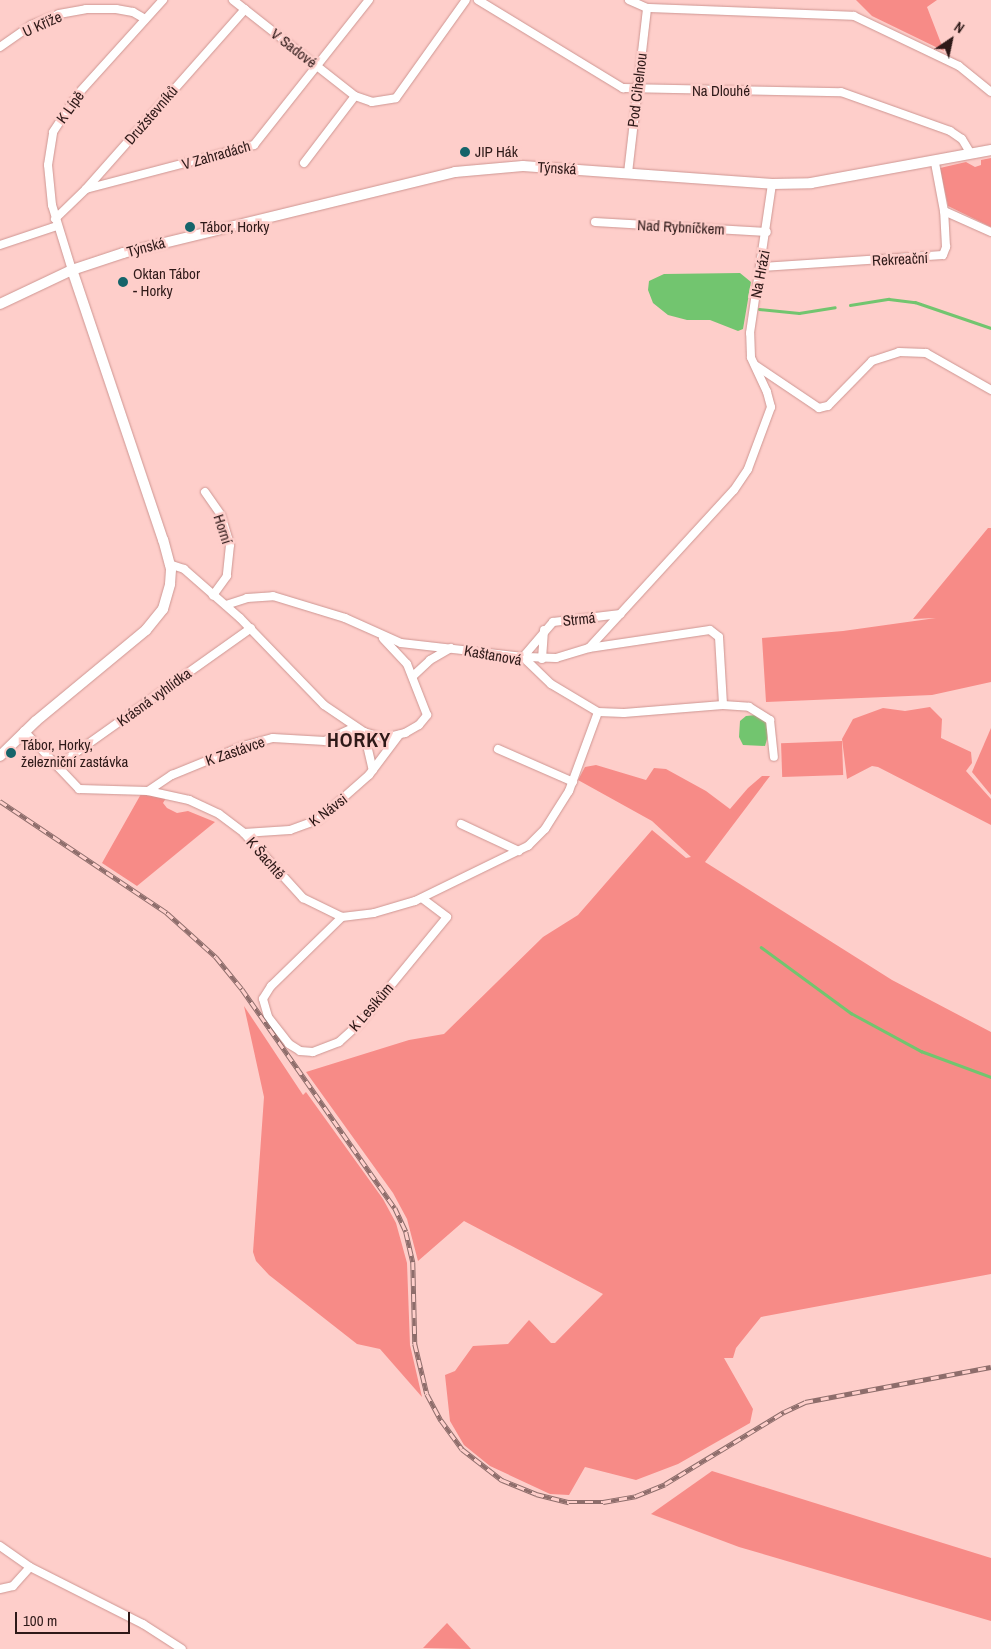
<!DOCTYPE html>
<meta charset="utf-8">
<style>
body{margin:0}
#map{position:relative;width:991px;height:1649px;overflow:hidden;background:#fececa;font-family:"Archivo Narrow",sans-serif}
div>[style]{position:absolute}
.green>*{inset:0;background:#f78b87;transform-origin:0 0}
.water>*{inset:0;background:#72c56f}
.stream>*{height:2.5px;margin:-1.25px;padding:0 1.25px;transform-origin:1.25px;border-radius:1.25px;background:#72c56f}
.roads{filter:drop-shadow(0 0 1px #ce9692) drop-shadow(0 0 1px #ce9692)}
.street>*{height:8px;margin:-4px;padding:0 4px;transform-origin:4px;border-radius:4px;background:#fff}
.secondary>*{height:10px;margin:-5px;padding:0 5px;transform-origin:5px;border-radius:5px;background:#fff}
.rail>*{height:4.5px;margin-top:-2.25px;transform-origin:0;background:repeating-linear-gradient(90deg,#fececa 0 8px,#8e6d6b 0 16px);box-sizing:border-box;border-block:1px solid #8e6d6b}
.dots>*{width:14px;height:14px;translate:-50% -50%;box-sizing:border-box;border:2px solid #fececa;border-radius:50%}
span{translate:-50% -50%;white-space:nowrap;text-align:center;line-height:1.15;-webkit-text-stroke:5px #fececa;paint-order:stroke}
.street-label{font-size:15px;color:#2e1918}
.poi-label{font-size:15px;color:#2e1918}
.left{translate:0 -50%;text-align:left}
.district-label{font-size:20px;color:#2e1918;font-weight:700;letter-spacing:1px}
.north{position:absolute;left:926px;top:15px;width:50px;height:50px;-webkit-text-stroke:4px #fececa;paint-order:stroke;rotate:34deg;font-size:14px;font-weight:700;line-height:20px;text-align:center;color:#2e1918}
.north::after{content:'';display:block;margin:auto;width:18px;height:22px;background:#2e1918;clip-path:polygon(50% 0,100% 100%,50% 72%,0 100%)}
.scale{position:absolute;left:15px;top:1612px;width:115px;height:22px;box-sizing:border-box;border:2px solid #2e1918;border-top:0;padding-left:6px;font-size:15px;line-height:18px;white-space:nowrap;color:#2e1918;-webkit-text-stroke:4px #fececa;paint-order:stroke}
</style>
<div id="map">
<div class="green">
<i style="clip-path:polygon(856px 0,937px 0,927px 7px,944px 51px,872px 16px)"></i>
<i style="clip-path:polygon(991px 158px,991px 227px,948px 206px,940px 168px,966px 162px,975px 167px,981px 165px,981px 160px)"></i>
<i style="clip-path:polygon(988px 528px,991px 528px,991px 682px,932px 695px,766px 702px,762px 638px,843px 631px,936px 618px,913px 619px)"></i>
<i style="clip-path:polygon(930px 707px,942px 719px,941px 738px,971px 752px,972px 763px,966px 771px,991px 799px,991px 825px,878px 767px,872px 766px,847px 779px,842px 739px,853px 719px,883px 708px,905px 711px)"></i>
<i style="clip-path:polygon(991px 728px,991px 795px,972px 772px)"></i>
<i style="left:842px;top:741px;width:34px;height:61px;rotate:88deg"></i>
<i style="clip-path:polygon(596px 765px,646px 780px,654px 768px,666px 769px,706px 791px,730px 809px,748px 788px,762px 776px,770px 776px,705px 862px,892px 980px,991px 1032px,991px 1274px,761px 1317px,736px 1348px,733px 1358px,724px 1358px,753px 1409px,750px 1423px,678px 1464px,636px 1480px,585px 1467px,569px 1495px,550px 1494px,490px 1466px,464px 1445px,450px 1421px,445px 1375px,455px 1371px,473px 1346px,508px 1344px,529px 1320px,551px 1343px,555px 1343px,603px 1294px,464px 1221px,418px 1261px,407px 1219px,393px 1193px,306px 1072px,409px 1040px,444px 1034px,543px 937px,578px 915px,652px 830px,686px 858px,691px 857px,652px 821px,578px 780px,585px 767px)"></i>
<i style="clip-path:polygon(141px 794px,166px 798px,163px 803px,167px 808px,177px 813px,188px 811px,215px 822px,137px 886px,102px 863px)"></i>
<i style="clip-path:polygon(244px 1006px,303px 1095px,306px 1092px,383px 1199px,396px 1223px,407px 1263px,410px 1345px,422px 1397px,380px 1349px,357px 1344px,269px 1275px,256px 1261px,253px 1252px,264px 1097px)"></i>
<i style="clip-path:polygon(712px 1471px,991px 1558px,991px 1621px,739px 1547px,651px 1514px)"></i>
<i style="clip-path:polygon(447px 1623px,471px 1649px,423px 1648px)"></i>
</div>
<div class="water">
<i style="clip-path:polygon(740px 273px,751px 282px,743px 329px,738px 331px,710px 320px,687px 320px,668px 315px,653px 303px,648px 290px,649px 281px,664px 274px)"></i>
<i style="clip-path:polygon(756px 715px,764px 717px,770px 729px,765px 746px,743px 745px,739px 737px,740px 721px,746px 716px)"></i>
</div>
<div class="stream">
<i style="left:850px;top:305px;width:39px;rotate:-9deg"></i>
<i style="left:889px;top:299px;width:26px;rotate:7deg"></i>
<i style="left:915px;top:302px;width:80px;rotate:18.9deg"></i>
<i style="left:759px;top:309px;width:40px;rotate:5.7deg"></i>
<i style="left:799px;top:313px;width:36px;rotate:-9deg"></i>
<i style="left:761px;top:947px;width:112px;rotate:36.3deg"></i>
<i style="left:851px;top:1013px;width:80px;rotate:28.5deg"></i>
<i style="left:921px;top:1051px;width:75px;rotate:20.4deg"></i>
</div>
<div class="roads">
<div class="street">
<i style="left:233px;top:0;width:155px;rotate:38.2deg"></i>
<i style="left:478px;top:0;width:170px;rotate:31.3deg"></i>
<i style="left:623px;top:88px;width:218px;rotate:1.1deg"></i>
<i style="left:841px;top:92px;width:116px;rotate:19.7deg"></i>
<i style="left:950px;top:131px;width:14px;rotate:34deg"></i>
<i style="left:962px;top:139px;width:17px;rotate:59deg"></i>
<i style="left:629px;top:0;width:20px;rotate:24deg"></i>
<i style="left:647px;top:8px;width:207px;rotate:2.2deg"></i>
<i style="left:854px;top:16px;width:116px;rotate:25.5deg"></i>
<i style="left:959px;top:66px;width:41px;rotate:39.1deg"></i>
<i style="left:0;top:47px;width:38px;rotate:-35deg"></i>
<i style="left:31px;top:25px;width:30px;rotate:-21deg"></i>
<i style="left:59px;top:14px;width:27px;rotate:-10deg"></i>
<i style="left:86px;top:9px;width:30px"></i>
<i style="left:116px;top:9px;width:17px;rotate:10deg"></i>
<i style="left:133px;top:12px;width:14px;rotate:30deg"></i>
<i style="left:304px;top:163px;width:84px;rotate:-52.7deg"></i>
<i style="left:355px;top:96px;width:18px;rotate:19deg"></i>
<i style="left:372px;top:102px;width:24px;rotate:-9deg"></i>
<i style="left:396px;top:98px;width:120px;rotate:-54.5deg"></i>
<i style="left:628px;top:173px;width:166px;rotate:-83.4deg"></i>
<i style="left:86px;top:189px;width:174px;rotate:-14.7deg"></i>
<i style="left:254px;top:145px;width:185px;rotate:-51.6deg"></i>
<i style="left:944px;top:211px;width:51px;rotate:24.1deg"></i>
<i style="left:55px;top:219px;width:43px;rotate:-44.1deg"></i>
<i style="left:86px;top:189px;width:240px;rotate:-48.5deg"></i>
<i style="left:595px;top:222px;width:172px;rotate:3.3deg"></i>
<i style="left:0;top:245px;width:60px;rotate:-18.4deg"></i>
<i style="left:762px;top:267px;width:181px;rotate:-3.8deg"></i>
<i style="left:943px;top:255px;width:9px;rotate:-69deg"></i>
<i style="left:946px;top:247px;width:36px;rotate:-93deg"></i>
<i style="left:944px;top:211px;width:49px;rotate:-100.6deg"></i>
<i style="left:72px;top:270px;width:68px;rotate:-107.1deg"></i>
<i style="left:52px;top:205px;width:40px;rotate:-95.7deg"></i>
<i style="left:48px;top:165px;width:33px;rotate:-81deg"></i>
<i style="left:53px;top:132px;width:45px;rotate:-56.7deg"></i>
<i style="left:78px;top:94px;width:127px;rotate:-47.9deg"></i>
<i style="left:755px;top:365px;width:77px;rotate:33.9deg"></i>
<i style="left:819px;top:408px;width:9px;rotate:-13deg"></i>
<i style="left:828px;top:406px;width:63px;rotate:-45.6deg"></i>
<i style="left:872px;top:361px;width:28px;rotate:-18deg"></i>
<i style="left:899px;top:352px;width:27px;rotate:2deg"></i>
<i style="left:926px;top:353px;width:75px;rotate:29.6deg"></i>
<i style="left:205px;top:492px;width:28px;rotate:55deg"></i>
<i style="left:221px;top:515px;width:31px;rotate:73deg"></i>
<i style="left:230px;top:545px;width:31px;rotate:96deg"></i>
<i style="left:227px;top:576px;width:24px;rotate:126deg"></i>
<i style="left:169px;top:564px;width:16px;rotate:18deg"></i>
<i style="left:184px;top:569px;width:74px;rotate:41.2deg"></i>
<i style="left:240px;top:618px;width:121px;rotate:46deg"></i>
<i style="left:324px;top:705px;width:48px;rotate:34deg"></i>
<i style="left:364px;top:732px;width:22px;rotate:16deg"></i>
<i style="left:385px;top:738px;width:21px;rotate:-14deg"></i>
<i style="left:405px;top:733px;width:16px;rotate:-30deg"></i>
<i style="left:419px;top:725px;width:13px;rotate:-51deg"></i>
<i style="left:427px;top:715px;width:55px;rotate:-111.4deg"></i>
<i style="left:407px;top:664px;width:35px;rotate:-133deg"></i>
<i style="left:226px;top:605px;width:22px;rotate:-18deg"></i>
<i style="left:247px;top:598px;width:26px;rotate:-4deg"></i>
<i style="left:273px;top:596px;width:75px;rotate:17deg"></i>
<i style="left:345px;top:618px;width:61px;rotate:24.1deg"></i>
<i style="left:401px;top:643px;width:123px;rotate:6.5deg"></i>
<i style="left:523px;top:657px;width:39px;rotate:44deg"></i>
<i style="left:551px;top:684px;width:55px;rotate:30.8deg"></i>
<i style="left:598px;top:712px;width:26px;rotate:2deg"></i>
<i style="left:624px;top:713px;width:99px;rotate:-4.6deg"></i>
<i style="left:723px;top:705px;width:26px;rotate:4deg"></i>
<i style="left:749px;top:707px;width:25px;rotate:32deg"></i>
<i style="left:770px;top:720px;width:37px;rotate:84deg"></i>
<i style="left:589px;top:648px;width:122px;rotate:-8.5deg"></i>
<i style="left:710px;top:630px;width:11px;rotate:38deg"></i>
<i style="left:719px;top:637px;width:68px;rotate:86.6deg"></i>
<i style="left:523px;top:657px;width:46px;rotate:-49.4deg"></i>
<i style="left:553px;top:622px;width:68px;rotate:-6.7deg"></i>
<i style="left:526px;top:657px;width:30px;rotate:2deg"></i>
<i style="left:556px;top:658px;width:34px;rotate:-17deg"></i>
<i style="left:589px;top:648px;width:214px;rotate:-47.5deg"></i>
<i style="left:734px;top:490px;width:25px;rotate:-56deg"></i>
<i style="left:748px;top:469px;width:66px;rotate:-69.6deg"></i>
<i style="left:771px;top:407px;width:16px;rotate:-105deg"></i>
<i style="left:767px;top:392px;width:38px;rotate:-115deg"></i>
<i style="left:751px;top:357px;width:24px;rotate:-92deg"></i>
<i style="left:750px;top:333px;width:151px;rotate:-81.6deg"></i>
<i style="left:542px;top:659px;width:29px;rotate:-86deg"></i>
<i style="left:413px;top:676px;width:23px;rotate:-43deg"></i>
<i style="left:430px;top:660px;width:24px;rotate:-30deg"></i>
<i style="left:24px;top:731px;width:80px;rotate:46.5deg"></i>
<i style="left:79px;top:789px;width:69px;rotate:1.7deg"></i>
<i style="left:148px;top:791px;width:42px;rotate:12.4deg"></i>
<i style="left:189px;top:800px;width:33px;rotate:25deg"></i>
<i style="left:219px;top:814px;width:31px;rotate:37deg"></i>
<i style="left:244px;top:833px;width:88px;rotate:47.8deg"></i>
<i style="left:303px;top:898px;width:43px;rotate:26deg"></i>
<i style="left:342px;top:917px;width:32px;rotate:-7deg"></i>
<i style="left:374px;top:913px;width:43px;rotate:-16.3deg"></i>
<i style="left:415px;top:901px;width:126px;rotate:-26deg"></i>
<i style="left:528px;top:846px;width:24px;rotate:-45deg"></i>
<i style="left:545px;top:829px;width:45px;rotate:-57.7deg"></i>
<i style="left:569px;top:791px;width:84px;rotate:-69.8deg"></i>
<i style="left:364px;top:732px;width:39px;rotate:77deg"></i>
<i style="left:498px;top:749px;width:82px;rotate:23.7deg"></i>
<i style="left:57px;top:766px;width:238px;rotate:-35.4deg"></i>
<i style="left:148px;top:791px;width:29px;rotate:-34deg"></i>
<i style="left:172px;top:775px;width:77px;rotate:-22.2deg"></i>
<i style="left:243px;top:746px;width:31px;rotate:-15deg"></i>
<i style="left:273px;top:738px;width:52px;rotate:3.3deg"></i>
<i style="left:325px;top:741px;width:33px;rotate:-25deg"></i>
<i style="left:461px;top:824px;width:64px;rotate:25deg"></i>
<i style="left:244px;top:833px;width:46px;rotate:-3.7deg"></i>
<i style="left:290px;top:830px;width:30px;rotate:-20deg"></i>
<i style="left:318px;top:820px;width:68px;rotate:-41.4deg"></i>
<i style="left:369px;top:775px;width:50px;rotate:-53.1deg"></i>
<i style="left:342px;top:917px;width:99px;rotate:135.8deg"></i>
<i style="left:271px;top:986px;width:15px;rotate:122deg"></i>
<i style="left:263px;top:999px;width:19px;rotate:74deg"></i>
<i style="left:268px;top:1017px;width:34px;rotate:52deg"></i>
<i style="left:289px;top:1044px;width:13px;rotate:32deg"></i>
<i style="left:300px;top:1051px;width:13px;rotate:4deg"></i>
<i style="left:313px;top:1052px;width:28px;rotate:-21deg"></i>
<i style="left:339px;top:1042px;width:28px;rotate:-42deg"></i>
<i style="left:360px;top:1023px;width:137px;rotate:-50.6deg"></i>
<i style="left:447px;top:917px;width:31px;rotate:-143deg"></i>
<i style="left:0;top:1546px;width:37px;rotate:35deg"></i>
<i style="left:30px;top:1567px;width:127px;rotate:26.8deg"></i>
<i style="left:143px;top:1624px;width:46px;rotate:32.7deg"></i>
<i style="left:0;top:1589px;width:13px;rotate:-13deg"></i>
<i style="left:13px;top:1586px;width:25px;rotate:-48deg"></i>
</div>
<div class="secondary">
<i style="left:0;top:304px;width:80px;rotate:-25.3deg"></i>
<i style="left:72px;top:270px;width:54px;rotate:-18.4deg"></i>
<i style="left:123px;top:253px;width:342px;rotate:-13.7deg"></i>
<i style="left:455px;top:172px;width:68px;rotate:-5deg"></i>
<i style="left:523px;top:166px;width:250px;rotate:4.1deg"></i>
<i style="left:772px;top:184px;width:39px;rotate:-1deg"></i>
<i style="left:811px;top:183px;width:183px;rotate:-10.4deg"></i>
<i style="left:0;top:756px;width:50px;rotate:-44.2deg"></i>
<i style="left:36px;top:721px;width:143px;rotate:-39.6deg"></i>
<i style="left:146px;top:630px;width:27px;rotate:-51deg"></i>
<i style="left:163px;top:609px;width:26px;rotate:-74deg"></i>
<i style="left:170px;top:584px;width:15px;rotate:-86deg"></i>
<i style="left:171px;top:569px;width:30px;rotate:-105deg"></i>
<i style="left:163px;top:540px;width:285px;rotate:-108.6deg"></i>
</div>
</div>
<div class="rail">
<i style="left:0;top:801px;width:201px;rotate:33.8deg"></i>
<i style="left:167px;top:913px;width:66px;rotate:41.9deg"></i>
<i style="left:216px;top:957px;width:41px;rotate:50.9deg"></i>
<i style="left:242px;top:989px;width:267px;rotate:55.1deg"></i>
<i style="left:395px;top:1208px;width:26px;rotate:65deg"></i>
<i style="left:406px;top:1232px;width:31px;rotate:77deg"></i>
<i style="left:413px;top:1262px;width:82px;rotate:88.6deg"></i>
<i style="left:415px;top:1344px;width:51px;rotate:76.5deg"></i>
<i style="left:427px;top:1394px;width:30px;rotate:62deg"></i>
<i style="left:441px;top:1420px;width:36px;rotate:54deg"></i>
<i style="left:462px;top:1449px;width:51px;rotate:37.8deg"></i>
<i style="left:502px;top:1480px;width:37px;rotate:22deg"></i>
<i style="left:536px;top:1494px;width:34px;rotate:14deg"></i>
<i style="left:569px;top:1502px;width:34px"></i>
<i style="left:603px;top:1502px;width:34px;rotate:-10deg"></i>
<i style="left:636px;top:1496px;width:31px;rotate:-22deg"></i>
<i style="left:665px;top:1484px;width:139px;rotate:-31.2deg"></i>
<i style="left:784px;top:1412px;width:23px;rotate:-25deg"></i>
<i style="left:805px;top:1402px;width:189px;rotate:-10.7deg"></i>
</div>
<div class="dots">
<i style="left:465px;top:152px;background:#15646a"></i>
<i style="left:190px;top:227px;background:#15646a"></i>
<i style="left:123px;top:282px;background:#15646a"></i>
<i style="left:11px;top:753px;background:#15646a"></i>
</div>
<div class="street-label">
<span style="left:42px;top:24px;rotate:-24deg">U Kříže</span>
<span style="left:294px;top:48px;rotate:38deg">V Sadové</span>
<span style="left:637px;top:90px;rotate:-83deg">Pod Cihelnou</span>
<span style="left:721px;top:91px">Na Dlouhé</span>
<span style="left:70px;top:107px;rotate:-54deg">K Lípě</span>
<span style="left:151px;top:115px;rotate:-49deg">Družstevníků</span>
<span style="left:216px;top:155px;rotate:-16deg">V Zahradách</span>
<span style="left:557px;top:168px;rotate:3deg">Týnská</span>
<span style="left:681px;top:227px;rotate:3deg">Nad Rybníčkem</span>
<span style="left:146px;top:247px;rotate:-15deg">Týnská</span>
<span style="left:900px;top:259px;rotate:-3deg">Rekreační</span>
<span style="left:760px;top:274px;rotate:-79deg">Na Hrázi</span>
<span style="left:223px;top:529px;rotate:72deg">Horní</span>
<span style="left:579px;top:619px;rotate:-6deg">Strmá</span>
<span style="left:493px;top:655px;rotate:10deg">Kaštanová</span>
<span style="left:154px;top:697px;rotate:-36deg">Krásná vyhlídka</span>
<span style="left:235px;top:751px;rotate:-19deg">K Zastávce</span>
<span style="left:328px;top:810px;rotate:-37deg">K Návsi</span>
<span style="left:266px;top:858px;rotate:49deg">K Šachtě</span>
<span style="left:371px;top:1007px;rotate:-49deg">K Lesíkům</span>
</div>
<div class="poi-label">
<span class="left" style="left:475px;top:152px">JIP Hák</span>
<span class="left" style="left:200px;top:227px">Tábor, Horky</span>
<span class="left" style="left:133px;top:282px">Oktan Tábor<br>- Horky</span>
<span class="left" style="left:21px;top:753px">Tábor, Horky,<br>železniční zastávka</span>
</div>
<div class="district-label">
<span style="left:359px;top:739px">HORKY</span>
</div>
<div class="north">N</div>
<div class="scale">100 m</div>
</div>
